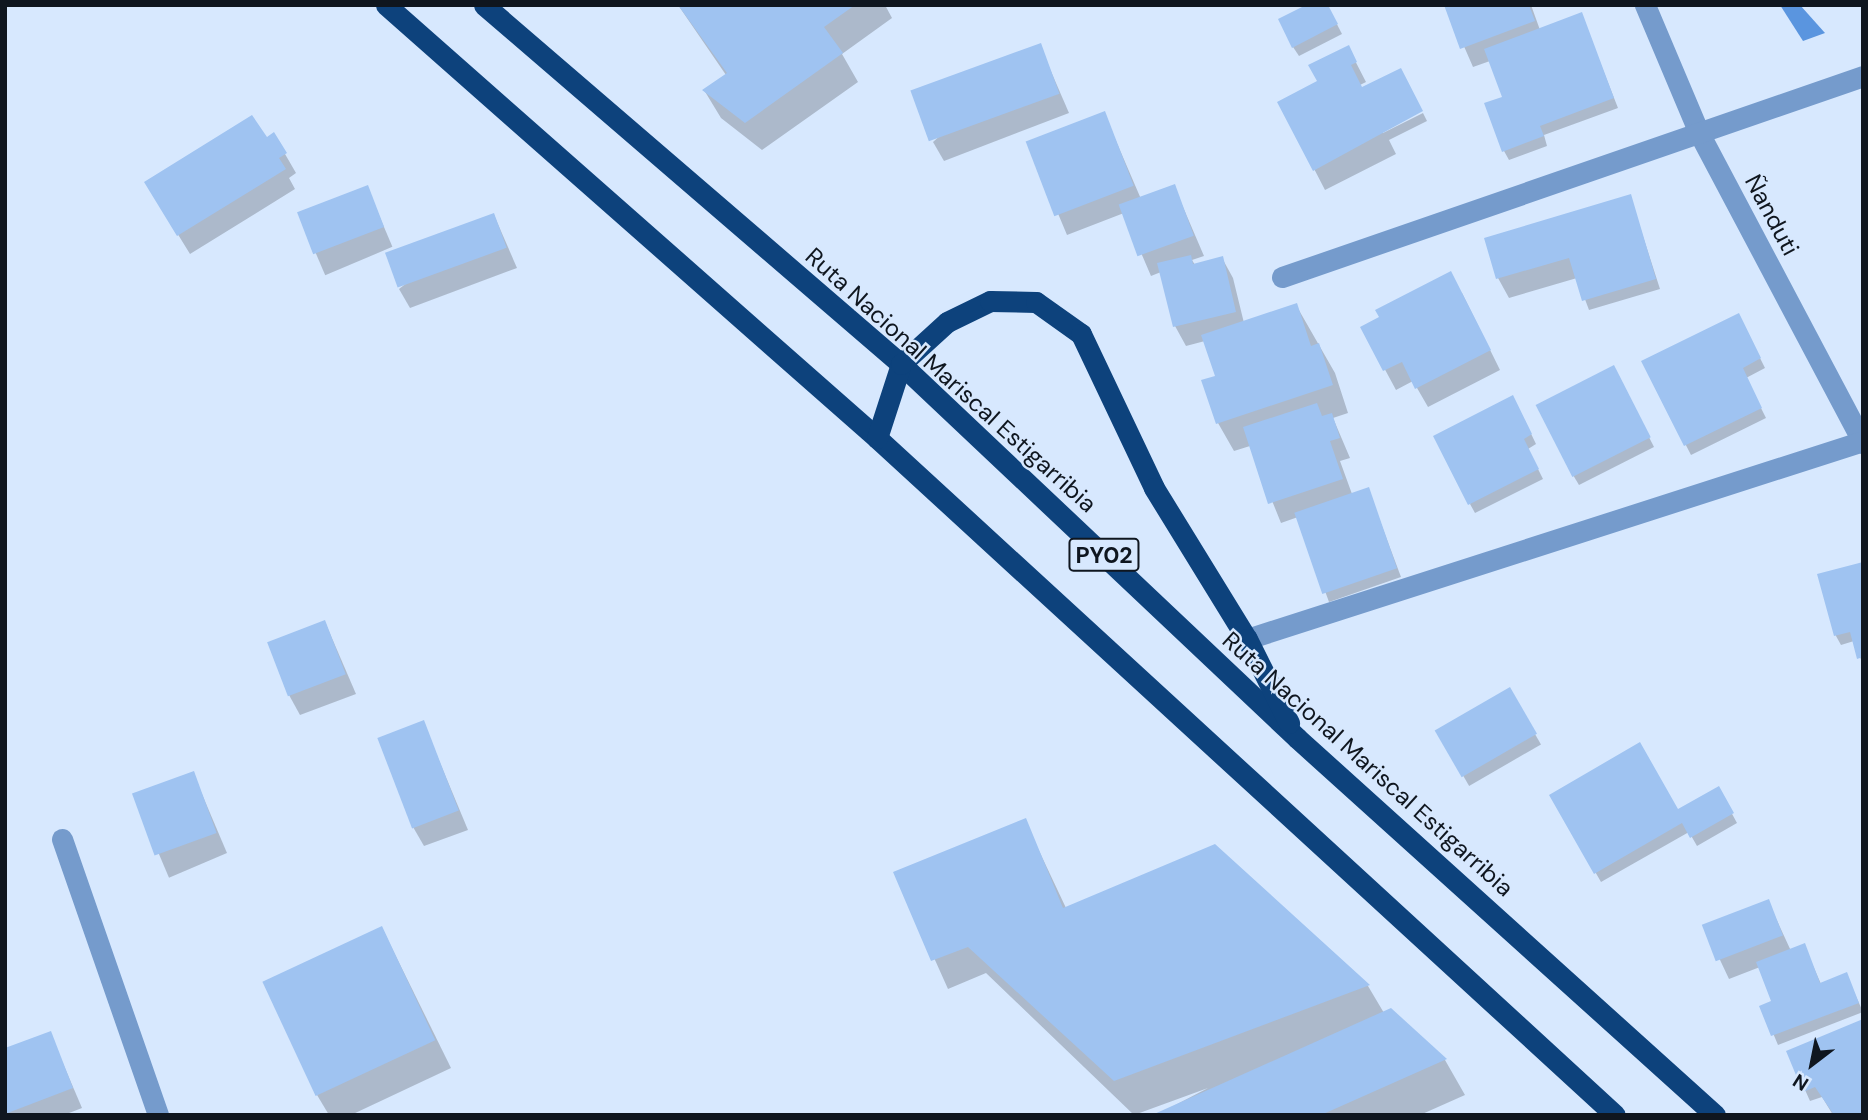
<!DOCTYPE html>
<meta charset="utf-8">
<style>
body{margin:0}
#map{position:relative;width:1868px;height:1120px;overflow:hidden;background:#d7e8fe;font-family:"DM Sans",sans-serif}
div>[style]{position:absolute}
.water>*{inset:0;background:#5a95df}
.shadow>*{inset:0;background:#0003;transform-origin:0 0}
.building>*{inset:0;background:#9fc3f1;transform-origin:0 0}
.minor>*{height:21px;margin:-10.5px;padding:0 10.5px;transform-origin:10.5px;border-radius:10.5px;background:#759bcc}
.highway>*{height:21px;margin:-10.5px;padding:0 10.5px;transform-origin:10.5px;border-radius:10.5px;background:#0d427c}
span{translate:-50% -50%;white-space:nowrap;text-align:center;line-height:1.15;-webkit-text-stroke:5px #d7e8fe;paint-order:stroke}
.shield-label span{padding:2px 5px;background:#d7e8fe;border:2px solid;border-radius:5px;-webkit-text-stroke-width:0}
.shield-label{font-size:23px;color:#0f161f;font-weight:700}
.street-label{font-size:24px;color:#0f161f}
.frame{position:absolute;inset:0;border:7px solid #0f161f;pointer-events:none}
.north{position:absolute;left:1777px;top:1029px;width:70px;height:70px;-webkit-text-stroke:5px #d7e8fe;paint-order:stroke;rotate:212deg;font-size:19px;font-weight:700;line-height:28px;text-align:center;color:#0f161f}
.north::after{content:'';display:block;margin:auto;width:24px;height:32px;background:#0f161f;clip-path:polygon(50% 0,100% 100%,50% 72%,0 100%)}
</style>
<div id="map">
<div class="water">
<i style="clip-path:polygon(1780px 5px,1800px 5px,1825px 33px,1803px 41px)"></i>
</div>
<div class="shadow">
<i style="clip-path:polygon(678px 5px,885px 5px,892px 18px,842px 54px,858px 82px,762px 150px,721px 118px,704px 90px,726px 75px)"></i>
<i style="clip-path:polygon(1327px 5px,1342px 34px,1299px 56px,1293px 47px)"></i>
<i style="clip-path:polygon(1446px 5px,1531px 5px,1540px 30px,1581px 14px,1618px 108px,1544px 135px,1547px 146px,1509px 160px,1504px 151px,1504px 98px,1490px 61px,1473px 67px)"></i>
<i style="clip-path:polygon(1040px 46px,1069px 113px,944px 161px,933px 142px)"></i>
<i style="clip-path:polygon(1348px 47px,1366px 82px,1360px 85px,1383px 133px,1423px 113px,1427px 121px,1389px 140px,1396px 154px,1325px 190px,1280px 103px,1319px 82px)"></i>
<i style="clip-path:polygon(1104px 113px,1141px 199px,1174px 186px,1204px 256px,1192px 260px,1195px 265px,1222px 258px,1233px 278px,1244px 323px,1296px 305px,1335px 373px,1348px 413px,1333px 418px,1350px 458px,1340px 461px,1352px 494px,1368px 489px,1401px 577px,1329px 602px,1298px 517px,1281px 523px,1250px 446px,1234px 451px,1218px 423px,1217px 378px,1205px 341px,1186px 346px,1175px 326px,1161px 272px,1151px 276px,1124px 213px,1067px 235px,1028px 142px)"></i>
<i style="clip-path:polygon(266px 139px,285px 154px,296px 173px,289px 178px,295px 189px,190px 254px,158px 202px)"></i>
<i style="left:367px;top:187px;width:65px;height:73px;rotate:67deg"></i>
<i style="clip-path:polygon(1630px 196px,1660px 289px,1589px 310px,1577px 278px,1509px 298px,1498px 278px)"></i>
<i style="clip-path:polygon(494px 215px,517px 268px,410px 308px,399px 289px)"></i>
<i style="clip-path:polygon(1462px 293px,1500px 370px,1428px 407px,1413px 381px,1396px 390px,1362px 327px)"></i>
<i style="clip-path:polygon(1743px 324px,1765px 368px,1746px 378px,1766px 418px,1691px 455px,1643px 362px)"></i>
<i style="clip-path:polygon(1618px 376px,1654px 447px,1579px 485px,1573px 475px)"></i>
<i style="clip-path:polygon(1518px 407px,1536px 444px,1528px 449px,1543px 479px,1475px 513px,1470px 504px)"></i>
<i style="clip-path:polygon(1863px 563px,1863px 665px,1854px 641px,1841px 645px,1836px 636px,1819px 575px)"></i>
<i style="clip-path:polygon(325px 622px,356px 694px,300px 715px,289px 695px)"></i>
<i style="left:1509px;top:689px;width:64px;height:83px;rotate:60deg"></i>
<i style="clip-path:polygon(423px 722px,468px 830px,424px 846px,413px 827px)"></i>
<i style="left:193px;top:773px;width:87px;height:63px;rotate:67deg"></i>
<i style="clip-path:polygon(1718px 788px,1737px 823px,1697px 846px,1689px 832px,1601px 882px,1551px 795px,1678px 812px)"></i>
<i style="clip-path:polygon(1025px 821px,1066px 908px,1214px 846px,1368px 986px,1384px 1013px,1391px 1010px,1445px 1060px,1465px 1095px,1420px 1115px,1156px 1115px,1208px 1088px,1134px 1115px,986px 973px,948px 989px,896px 873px)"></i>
<i style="clip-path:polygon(1768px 901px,1791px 951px,1804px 945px,1821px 984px,1846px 974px,1863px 1012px,1778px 1045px,1762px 1007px,1774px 1002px,1760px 967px,1729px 979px,1704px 926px)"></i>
<i style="clip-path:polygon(382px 928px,451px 1068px,351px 1115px,329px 1115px,317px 1095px)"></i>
<i style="clip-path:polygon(50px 1033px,82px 1108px,64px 1115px,5px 1115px,5px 1050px)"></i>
<i style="clip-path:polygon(1788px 1052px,1863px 1115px,1833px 1115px,1822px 1097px,1810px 1101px)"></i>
</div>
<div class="building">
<i style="clip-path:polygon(678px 5px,855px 5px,824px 27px,843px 53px,745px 123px,702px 90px,727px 73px)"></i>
<i style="clip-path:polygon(1306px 5px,1328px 5px,1338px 24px,1292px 48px,1278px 19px)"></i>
<i style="clip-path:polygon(1444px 5px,1529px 5px,1535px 21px,1460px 49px)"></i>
<i style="clip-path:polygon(1582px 12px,1614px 98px,1540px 126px,1544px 136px,1502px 152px,1484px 103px,1502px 97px,1484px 49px)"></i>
<i style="left:1041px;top:43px;width:54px;height:139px;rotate:70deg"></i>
<i style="clip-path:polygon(1349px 45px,1357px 62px,1351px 65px,1362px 87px,1401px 68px,1423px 111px,1313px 171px,1277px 102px,1317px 81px,1308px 65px)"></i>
<i style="left:1105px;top:111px;width:80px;height:85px;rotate:69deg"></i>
<i style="clip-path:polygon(252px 115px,267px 137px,274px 132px,287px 153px,279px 158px,286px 169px,177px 236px,144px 182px)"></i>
<i style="left:1175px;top:184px;width:55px;height:60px;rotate:70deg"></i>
<i style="left:368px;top:185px;width:45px;height:76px;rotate:69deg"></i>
<i style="clip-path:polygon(1631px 194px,1656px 279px,1582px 301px,1569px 258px,1496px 279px,1484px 238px)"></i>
<i style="left:494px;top:213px;width:37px;height:116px;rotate:70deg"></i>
<i style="clip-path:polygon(1191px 255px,1193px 264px,1223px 256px,1236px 312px,1173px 327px,1157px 263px)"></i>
<i style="clip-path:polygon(1451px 271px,1491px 350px,1415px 389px,1402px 362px,1383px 371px,1360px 327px,1379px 317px,1375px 310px)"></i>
<i style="clip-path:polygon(1297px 303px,1311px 346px,1319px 343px,1333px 385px,1216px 424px,1201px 380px,1215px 376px,1201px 335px)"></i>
<i style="clip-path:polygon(1739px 313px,1761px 358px,1743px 368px,1762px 408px,1684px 446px,1641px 361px)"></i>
<i style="left:1614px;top:365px;width:81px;height:88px;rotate:63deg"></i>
<i style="clip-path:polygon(1513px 395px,1532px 434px,1524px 439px,1539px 469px,1468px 505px,1433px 436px)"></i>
<i style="clip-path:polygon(1317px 403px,1322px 416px,1332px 413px,1340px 438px,1330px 441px,1343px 479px,1268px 504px,1243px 427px)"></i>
<i style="left:1369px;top:487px;width:86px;height:79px;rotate:71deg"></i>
<i style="clip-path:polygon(1863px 562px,1863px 657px,1857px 659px,1850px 632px,1834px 636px,1817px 574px)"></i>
<i style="left:325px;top:620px;width:58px;height:62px;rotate:69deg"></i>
<i style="left:1510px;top:687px;width:54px;height:87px;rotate:60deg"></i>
<i style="left:424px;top:720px;width:97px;height:50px;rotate:69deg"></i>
<i style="clip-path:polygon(1640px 742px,1678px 809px,1719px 786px,1734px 813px,1690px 838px,1682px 823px,1594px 874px,1549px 795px)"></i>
<i style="left:194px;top:771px;width:66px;height:66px;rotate:70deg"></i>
<i style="clip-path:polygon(1026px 818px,1063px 908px,1215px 844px,1370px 985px,1114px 1081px,968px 947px,931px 961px,893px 872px)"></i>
<i style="left:1769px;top:899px;width:39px;height:72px;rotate:69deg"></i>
<i style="left:382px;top:926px;width:126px;height:132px;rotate:65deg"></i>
<i style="clip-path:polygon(1805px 943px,1820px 983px,1847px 972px,1859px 1003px,1771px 1036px,1759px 1006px,1771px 1001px,1756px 962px)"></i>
<i style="clip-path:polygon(1391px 1008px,1447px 1059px,1321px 1115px,1152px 1115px)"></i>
<i style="clip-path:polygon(1863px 1019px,1863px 1115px,1834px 1115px,1815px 1087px,1803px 1092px,1786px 1051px)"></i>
<i style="clip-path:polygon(51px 1031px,73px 1088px,5px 1114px,5px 1048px)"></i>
</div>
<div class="minor">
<i style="left:1645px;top:5px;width:139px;rotate:67.1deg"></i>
<i style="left:1699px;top:133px;width:351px;rotate:62.1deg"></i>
<i style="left:1282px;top:277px;width:615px;rotate:-19.08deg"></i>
<i style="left:1247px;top:639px;width:647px;rotate:-17.82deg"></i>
<i style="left:62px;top:839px;width:292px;rotate:70.8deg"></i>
</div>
<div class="highway">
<i style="left:386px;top:5px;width:655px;rotate:41.41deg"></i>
<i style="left:877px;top:438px;width:1001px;rotate:42.53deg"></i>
<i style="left:484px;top:5px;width:550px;rotate:40.73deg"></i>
<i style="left:901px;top:364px;width:545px;rotate:43.36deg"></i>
<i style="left:1297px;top:738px;width:563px;rotate:42.05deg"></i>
<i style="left:877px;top:438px;width:78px;rotate:-72deg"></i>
<i style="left:901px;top:364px;width:62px;rotate:-42.4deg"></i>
<i style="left:947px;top:322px;width:48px;rotate:-26deg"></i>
<i style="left:990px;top:301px;width:46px;rotate:1.2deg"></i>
<i style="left:1036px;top:302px;width:55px;rotate:35.4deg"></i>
<i style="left:1081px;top:334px;width:170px;rotate:64.6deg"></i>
<i style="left:1154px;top:488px;width:177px;rotate:58.4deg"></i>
<i style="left:1247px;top:639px;width:94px;rotate:63.4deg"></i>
</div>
<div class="shield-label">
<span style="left:1104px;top:555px">PY02</span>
</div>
<div class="street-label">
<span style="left:1772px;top:215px;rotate:62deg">Ñanduti</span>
<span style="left:951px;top:380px;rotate:42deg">Ruta Nacional Mariscal Estigarribia</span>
<span style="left:1368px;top:764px;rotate:42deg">Ruta Nacional Mariscal Estigarribia</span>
</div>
<div class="frame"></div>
<div class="north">N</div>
</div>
